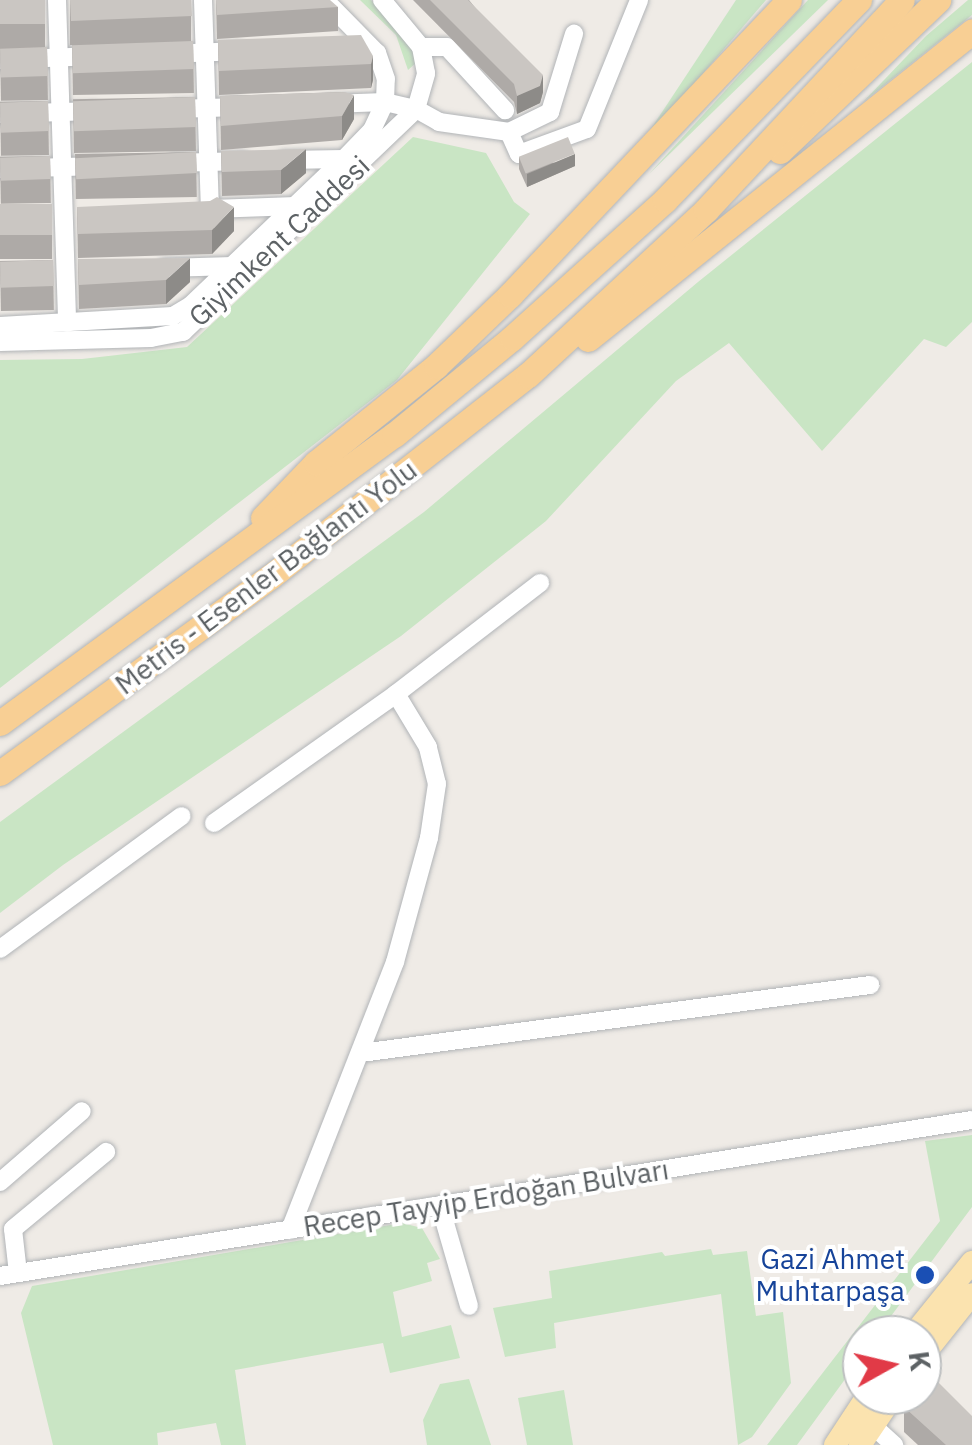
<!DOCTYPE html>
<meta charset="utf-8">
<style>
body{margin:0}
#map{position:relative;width:972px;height:1445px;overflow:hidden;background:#efebe6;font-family:"IBM Plex Sans",sans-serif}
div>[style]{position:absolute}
.green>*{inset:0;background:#c9e5c4}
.roads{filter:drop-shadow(0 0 2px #b1b4b7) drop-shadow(0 0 2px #b1b4b7)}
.minor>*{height:18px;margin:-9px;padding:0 9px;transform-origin:9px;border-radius:9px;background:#fff}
.major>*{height:22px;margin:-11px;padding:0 11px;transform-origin:11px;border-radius:11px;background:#fbe3af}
.highway>*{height:25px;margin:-12.5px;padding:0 12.5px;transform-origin:12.5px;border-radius:12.5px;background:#f8cf94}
.wall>*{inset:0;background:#aeaaa7;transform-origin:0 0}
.shaded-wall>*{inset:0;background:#8d8b88}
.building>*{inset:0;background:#cac6c2;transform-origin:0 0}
.dots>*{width:28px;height:28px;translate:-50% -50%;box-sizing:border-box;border:5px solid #fff;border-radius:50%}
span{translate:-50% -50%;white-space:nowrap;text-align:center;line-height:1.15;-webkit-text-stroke:8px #fff;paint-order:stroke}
.street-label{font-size:28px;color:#5d6265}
.transit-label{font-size:28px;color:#164399}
.right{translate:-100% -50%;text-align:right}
.north{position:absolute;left:842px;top:1315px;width:100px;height:100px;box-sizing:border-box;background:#fff;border:2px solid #bec0c1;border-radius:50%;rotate:82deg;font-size:28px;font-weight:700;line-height:40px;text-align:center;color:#5d6265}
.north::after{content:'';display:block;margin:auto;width:35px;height:45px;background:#e13a47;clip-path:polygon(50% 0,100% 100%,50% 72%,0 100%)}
</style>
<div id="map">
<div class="green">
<i style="clip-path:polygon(360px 0,371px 0,404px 32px,418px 61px,408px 70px,396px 35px)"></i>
<i style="clip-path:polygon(736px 0,766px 0,635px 153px)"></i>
<i style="clip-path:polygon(808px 0,828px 0,649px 174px)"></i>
<i style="clip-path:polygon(968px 0,972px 0,972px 15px,863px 102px,926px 36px)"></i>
<i style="clip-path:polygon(972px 62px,972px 322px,946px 347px,924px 339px,822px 451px,729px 343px,676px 381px,546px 521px,401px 636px,63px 865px,0 913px,0 822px,424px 512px,698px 282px)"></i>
<i style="clip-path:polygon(413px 137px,486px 153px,514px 202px,530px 214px,397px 380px,0 688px,0 360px,82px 359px,187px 347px)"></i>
<i style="clip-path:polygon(972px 1135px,972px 1207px,877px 1335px,862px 1335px,862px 1356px,797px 1445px,767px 1445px,940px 1221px,925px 1141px)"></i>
<i style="clip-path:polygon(402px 1223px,422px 1228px,440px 1259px,427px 1263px,432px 1281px,393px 1292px,402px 1337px,451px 1325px,460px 1358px,390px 1373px,383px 1343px,235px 1370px,246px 1445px,221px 1445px,216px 1423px,157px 1433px,158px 1445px,53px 1445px,21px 1313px,32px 1286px)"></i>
<i style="clip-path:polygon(711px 1249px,713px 1255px,747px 1251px,756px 1316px,783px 1312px,791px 1383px,752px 1437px,738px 1445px,721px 1294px,554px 1323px,556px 1348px,505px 1357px,493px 1308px,552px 1298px,549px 1271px,662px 1252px,665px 1256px)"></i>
<i style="clip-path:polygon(469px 1379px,491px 1445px,427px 1445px,423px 1420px,440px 1384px)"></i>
<i style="clip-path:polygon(564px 1390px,573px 1445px,527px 1445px,518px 1398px)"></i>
</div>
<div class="roads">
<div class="minor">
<i style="left:57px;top:0;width:323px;rotate:88.2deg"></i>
<i style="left:203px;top:0;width:209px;rotate:88.1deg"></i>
<i style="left:421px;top:47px;width:26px"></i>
<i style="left:447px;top:47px;width:86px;rotate:47.4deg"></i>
<i style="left:170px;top:54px;width:69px;rotate:-2.5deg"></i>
<i style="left:0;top:60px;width:94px;rotate:-2.4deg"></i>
<i style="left:330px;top:104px;width:55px;rotate:-2.1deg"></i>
<i style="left:385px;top:102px;width:32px;rotate:13deg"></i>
<i style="left:416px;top:109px;width:26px;rotate:29deg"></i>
<i style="left:439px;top:122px;width:71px;rotate:8.1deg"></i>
<i style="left:509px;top:132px;width:46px;rotate:-26deg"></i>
<i style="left:550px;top:112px;width:82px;rotate:-72.9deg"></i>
<i style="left:175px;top:109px;width:64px;rotate:-1.8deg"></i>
<i style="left:0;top:114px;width:94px;rotate:-1.8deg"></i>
<i style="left:509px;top:132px;width:24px;rotate:66deg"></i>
<i style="left:519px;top:154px;width:72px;rotate:-20.2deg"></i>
<i style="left:587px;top:129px;width:139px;rotate:-68deg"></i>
<i style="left:284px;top:160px;width:60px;rotate:-1deg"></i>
<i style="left:174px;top:163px;width:69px;rotate:-1.7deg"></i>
<i style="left:0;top:169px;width:98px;rotate:-1.8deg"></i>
<i style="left:212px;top:209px;width:84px;rotate:-2deg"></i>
<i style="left:165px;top:268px;width:68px;rotate:-1.7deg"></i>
<i style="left:0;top:326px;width:173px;rotate:-3.3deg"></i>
<i style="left:173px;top:316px;width:21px;rotate:-31deg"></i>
<i style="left:191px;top:305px;width:211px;rotate:-43.7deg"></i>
<i style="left:344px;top:159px;width:40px;rotate:-46deg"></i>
<i style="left:372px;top:130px;width:31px;rotate:-65deg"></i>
<i style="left:385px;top:102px;width:23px;rotate:-88deg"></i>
<i style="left:386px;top:79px;width:28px;rotate:-109deg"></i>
<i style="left:377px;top:53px;width:74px;rotate:-134.5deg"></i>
<i style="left:0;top:342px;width:151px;rotate:-1.5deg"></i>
<i style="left:151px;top:338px;width:33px;rotate:-11deg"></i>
<i style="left:183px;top:332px;width:323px;rotate:-43.7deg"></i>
<i style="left:416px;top:109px;width:37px;rotate:-74deg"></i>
<i style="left:426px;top:73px;width:26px;rotate:-101deg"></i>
<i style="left:421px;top:47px;width:61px;rotate:-129.7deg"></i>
<i style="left:214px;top:823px;width:223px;rotate:-35.3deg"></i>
<i style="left:396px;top:694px;width:182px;rotate:-37.6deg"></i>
<i style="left:0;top:949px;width:225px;rotate:-36.2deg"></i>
<i style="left:361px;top:1053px;width:514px;rotate:-7.61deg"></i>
<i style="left:0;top:1182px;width:108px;rotate:-40.9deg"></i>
<i style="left:440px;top:1206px;width:104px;rotate:73.8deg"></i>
<i style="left:290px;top:1230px;width:288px;rotate:-68.6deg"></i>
<i style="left:395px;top:962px;width:129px;rotate:-74.7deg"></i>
<i style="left:429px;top:838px;width:55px;rotate:-81.6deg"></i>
<i style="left:437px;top:784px;width:38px;rotate:-104deg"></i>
<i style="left:428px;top:747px;width:62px;rotate:-121.1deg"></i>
<i style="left:18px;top:1273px;width:44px;rotate:-96.5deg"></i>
<i style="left:13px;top:1229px;width:121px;rotate:-39.6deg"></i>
<i style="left:0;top:1276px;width:984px;rotate:-9.12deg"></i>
<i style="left:872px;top:1425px;width:30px;rotate:42deg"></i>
</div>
<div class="major">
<i style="left:913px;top:1335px;width:94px;rotate:-51.1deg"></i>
<i style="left:922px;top:1357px;width:80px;rotate:-51.6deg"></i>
<i style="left:835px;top:1445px;width:60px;rotate:-56.6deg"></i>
<i style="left:860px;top:1445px;width:60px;rotate:-55.8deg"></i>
</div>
<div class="highway">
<i style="left:780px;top:151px;width:219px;rotate:-43.7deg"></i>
<i style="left:588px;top:339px;width:492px;rotate:-38.7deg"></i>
<i style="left:263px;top:518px;width:76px;rotate:-46.1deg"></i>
<i style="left:316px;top:463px;width:154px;rotate:-38.9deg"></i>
<i style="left:436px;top:366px;width:103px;rotate:-43.8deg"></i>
<i style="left:510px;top:295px;width:406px;rotate:-46.6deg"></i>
<i style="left:0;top:723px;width:488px;rotate:-36.2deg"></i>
<i style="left:394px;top:435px;width:153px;rotate:-39.4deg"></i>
<i style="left:512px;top:338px;width:206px;rotate:-42deg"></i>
<i style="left:665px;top:200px;width:279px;rotate:-45.9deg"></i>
<i style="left:0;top:773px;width:334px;rotate:-36deg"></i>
<i style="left:270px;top:577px;width:328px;rotate:-38.1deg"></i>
<i style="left:528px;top:375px;width:243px;rotate:-42.8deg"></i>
<i style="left:706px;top:210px;width:287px;rotate:-47deg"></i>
</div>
</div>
<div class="wall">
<i style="left:0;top:0;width:45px;height:48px"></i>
<i style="left:70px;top:0;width:121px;height:45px"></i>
<i style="clip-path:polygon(216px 0,338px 7px,338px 31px,217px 39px)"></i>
<i style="clip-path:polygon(413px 0,469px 0,543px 92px,540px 103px,517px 114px,514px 102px)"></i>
<i style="clip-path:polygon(218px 40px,373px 56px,373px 80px,371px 88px,219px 95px)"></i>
<i style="left:193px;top:41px;width:52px;height:121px;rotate:89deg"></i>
<i style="left:47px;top:47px;width:53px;height:47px;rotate:89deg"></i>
<i style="clip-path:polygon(345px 92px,354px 119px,342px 140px,221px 150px,220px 96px)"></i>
<i style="left:195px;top:97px;width:54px;height:122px;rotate:89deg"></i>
<i style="left:48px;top:101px;width:54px;height:48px;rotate:89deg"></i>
<i style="clip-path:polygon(221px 151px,306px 173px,281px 194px,222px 196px)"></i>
<i style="left:196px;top:152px;width:45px;height:121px;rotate:89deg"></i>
<i style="left:50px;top:156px;width:47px;height:50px;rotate:89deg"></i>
<i style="clip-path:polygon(519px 157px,575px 166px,527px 187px,519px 169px)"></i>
<i style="left:52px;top:204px;width:55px;height:52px;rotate:90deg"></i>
<i style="clip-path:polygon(77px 207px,234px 231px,212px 254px,78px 258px)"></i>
<i style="clip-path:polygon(78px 259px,190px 282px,166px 304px,79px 309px)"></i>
<i style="left:53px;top:260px;width:50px;height:53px;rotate:89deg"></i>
<i style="clip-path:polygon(904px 1407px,972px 1445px,918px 1445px,904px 1432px)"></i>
</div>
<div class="shaded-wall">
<i style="clip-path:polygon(373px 56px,373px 80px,371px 88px,371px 64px)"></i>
<i style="clip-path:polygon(543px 75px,543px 92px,540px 103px,517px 114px,517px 96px)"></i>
<i style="clip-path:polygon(354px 95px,354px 119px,342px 140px,342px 116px)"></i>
<i style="clip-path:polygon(306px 149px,306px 173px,281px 194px,281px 170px)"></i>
<i style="clip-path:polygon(575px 154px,575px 166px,527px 187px,527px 174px)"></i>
<i style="clip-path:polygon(234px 207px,234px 231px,212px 254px,212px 230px)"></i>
<i style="clip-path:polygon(190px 258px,190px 282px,166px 304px,166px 280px)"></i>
</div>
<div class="building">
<i style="left:0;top:0;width:45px;height:24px"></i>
<i style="clip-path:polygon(70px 0,191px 0,192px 16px,71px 21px)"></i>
<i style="clip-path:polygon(216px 0,330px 0,338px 7px,217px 15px)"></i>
<i style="clip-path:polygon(430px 0,468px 0,543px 75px,540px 86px,517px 96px,514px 84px)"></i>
<i style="clip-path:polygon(361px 35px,373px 56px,371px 64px,219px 71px,218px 40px)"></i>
<i style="left:193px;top:41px;width:28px;height:121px;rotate:88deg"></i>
<i style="left:47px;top:47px;width:29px;height:47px;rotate:88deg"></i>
<i style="clip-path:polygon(345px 92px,354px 95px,342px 116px,221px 126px,220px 96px)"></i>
<i style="left:195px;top:97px;width:30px;height:122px;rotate:88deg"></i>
<i style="left:48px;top:101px;width:30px;height:48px;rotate:88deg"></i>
<i style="left:568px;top:137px;width:18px;height:53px;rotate:68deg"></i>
<i style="clip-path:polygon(306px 149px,281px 170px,222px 172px,221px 151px)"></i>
<i style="left:196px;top:152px;width:21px;height:121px;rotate:87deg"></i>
<i style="left:50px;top:156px;width:23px;height:50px;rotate:88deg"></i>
<i style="clip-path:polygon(217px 197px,234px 207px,212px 230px,78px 234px,77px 207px,210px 201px)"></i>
<i style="left:52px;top:204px;width:31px;height:52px;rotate:90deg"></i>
<i style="clip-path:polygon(190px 258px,166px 280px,79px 285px,78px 259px)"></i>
<i style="left:53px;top:260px;width:26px;height:53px;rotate:88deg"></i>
<i style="clip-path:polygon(930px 1374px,972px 1416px,972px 1445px,946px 1445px,904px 1407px,913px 1395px,922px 1395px,922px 1384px)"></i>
</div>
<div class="dots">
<i style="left:925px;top:1275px;background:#1a4fb4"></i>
</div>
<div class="street-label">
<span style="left:279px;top:241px;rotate:-43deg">Giyimkent Caddesi</span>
<span style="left:266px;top:577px;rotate:-37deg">Metris - Esenler Bağlantı Yolu</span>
<span style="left:486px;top:1198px;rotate:-9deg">Recep Tayyip Erdoğan Bulvarı</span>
</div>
<div class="transit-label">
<span class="right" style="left:905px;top:1275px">Gazi Ahmet<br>Muhtarpaşa</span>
</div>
<div class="north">K</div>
</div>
